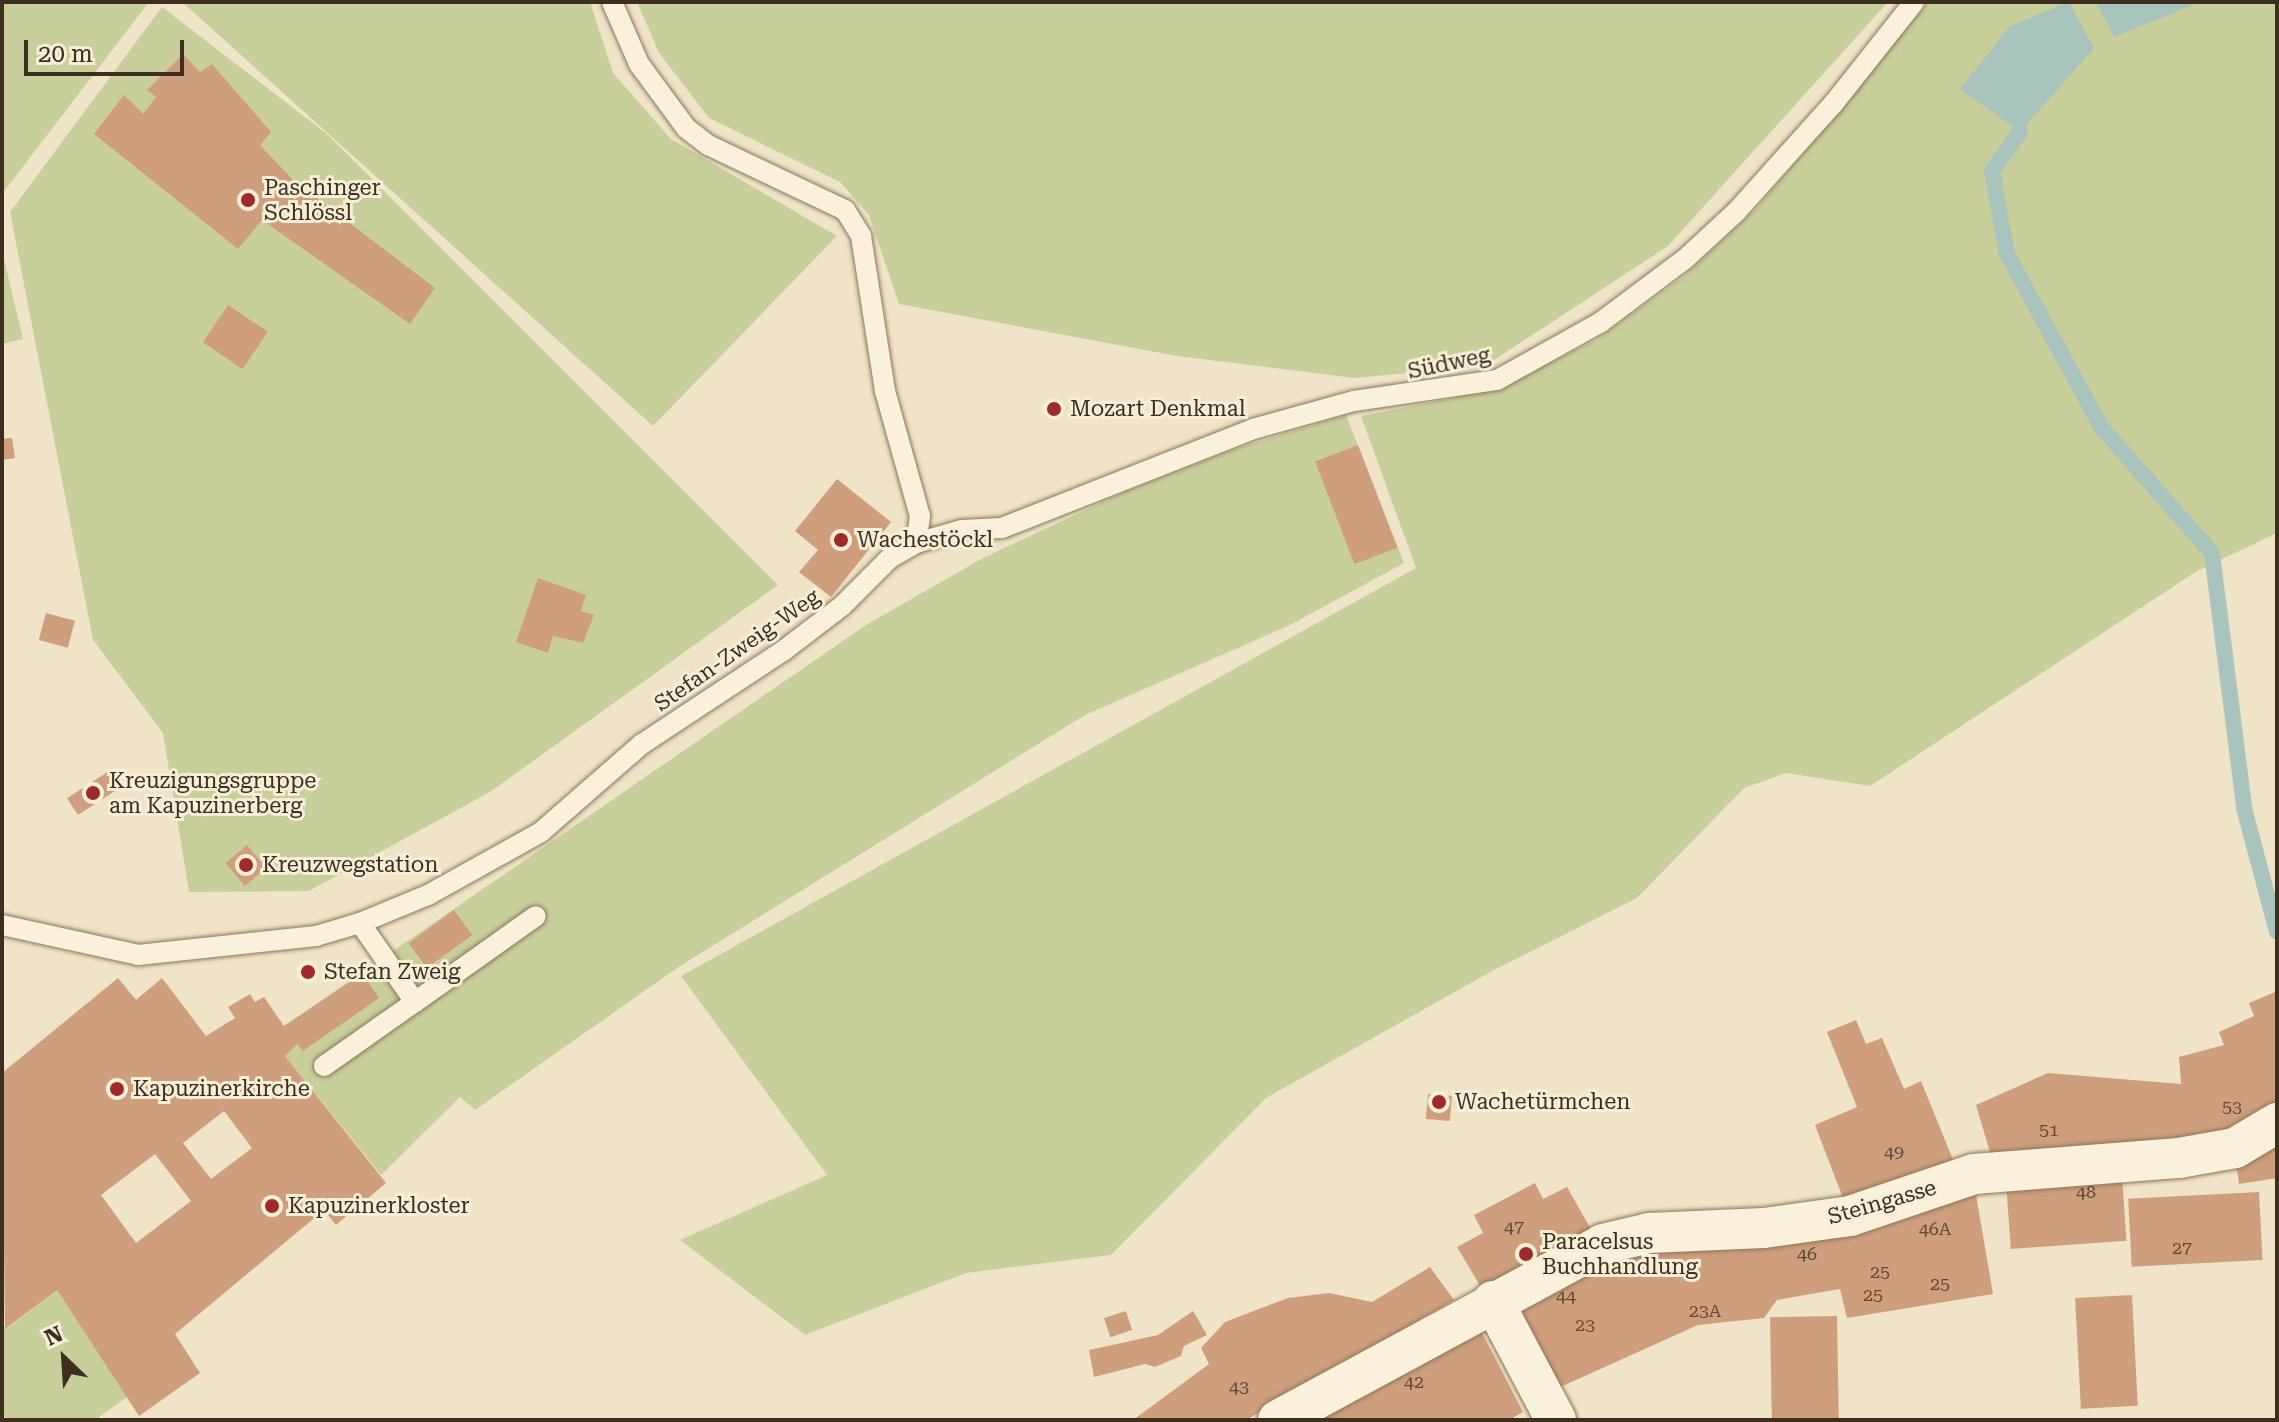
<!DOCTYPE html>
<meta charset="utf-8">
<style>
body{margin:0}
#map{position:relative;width:2279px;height:1422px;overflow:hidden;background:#f0e4c8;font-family:"Roboto Serif",serif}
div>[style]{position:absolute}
.green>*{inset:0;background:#c9cf9b}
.water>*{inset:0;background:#a9c4bc}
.stream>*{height:16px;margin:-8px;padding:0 8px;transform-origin:8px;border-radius:8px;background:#a9c4bc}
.building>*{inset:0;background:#cf9f7d;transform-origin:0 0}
.roads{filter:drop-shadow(0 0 2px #8d765c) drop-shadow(0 0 2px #8d765c)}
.lane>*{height:20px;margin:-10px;padding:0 10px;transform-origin:10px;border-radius:10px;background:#faf1dc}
.street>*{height:40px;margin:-20px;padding:0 20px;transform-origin:20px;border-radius:20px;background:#faf1dc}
.dots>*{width:22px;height:22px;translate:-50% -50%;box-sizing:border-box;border:4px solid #f7eed8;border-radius:50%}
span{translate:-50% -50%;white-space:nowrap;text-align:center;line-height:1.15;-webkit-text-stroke:6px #f7eed8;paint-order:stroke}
.number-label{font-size:18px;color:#624a37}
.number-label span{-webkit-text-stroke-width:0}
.poi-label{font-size:22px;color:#3d2e20}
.left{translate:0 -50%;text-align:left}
.street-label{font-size:22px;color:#3d2e20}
.frame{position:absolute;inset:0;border:4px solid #3d2e20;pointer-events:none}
.north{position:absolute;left:24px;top:1318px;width:80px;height:80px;-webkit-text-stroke:6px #f7eed8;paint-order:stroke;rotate:335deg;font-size:22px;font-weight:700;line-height:32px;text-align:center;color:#3d2e20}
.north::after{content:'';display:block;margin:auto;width:28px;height:36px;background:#3d2e20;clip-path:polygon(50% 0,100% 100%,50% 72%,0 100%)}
.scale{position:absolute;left:24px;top:40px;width:160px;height:36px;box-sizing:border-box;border:4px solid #3d2e20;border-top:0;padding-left:10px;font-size:24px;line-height:28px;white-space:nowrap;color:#3d2e20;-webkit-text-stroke:6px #f7eed8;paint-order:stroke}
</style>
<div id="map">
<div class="green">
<i style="clip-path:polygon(2px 2px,149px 2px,2px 194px)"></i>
<i style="clip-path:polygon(182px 2px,590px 2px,613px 73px,671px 139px,837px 236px,653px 426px)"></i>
<i style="clip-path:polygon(637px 2px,1888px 2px,1668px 246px,1485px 366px,1354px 378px,1177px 356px,899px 304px,869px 215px,840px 182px,709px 118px,659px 53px)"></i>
<i style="clip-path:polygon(1928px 2px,2277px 2px,2277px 533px,2197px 571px,1870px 786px,1786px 773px,1744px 788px,1637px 898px,1494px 970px,1266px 1098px,1111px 1255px,966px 1273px,805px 1335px,680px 1240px,827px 1175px,681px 976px,1416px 568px,1361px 416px,1495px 390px,1596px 340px,1683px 277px,1756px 209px)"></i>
<i style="clip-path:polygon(162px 7px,327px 134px,778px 585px,490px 792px,309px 891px,189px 892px,163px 733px,93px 640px,10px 212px)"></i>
<i style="clip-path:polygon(2px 251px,23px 339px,2px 344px)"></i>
<i style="clip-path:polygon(1346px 415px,1404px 563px,1290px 625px,1085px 715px,680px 966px,475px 1110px,460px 1097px,381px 1175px,285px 1056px,297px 1044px,284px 1026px,866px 625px,983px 558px,1124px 492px,1234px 449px)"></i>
<i style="clip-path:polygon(57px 1290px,127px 1397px,95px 1420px,2px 1420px,2px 1325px,6px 1329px)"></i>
</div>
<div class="water">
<i style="clip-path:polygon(2069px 2px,2094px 48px,2020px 132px,1960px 89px,2010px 26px)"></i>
<i style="clip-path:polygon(2096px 2px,2201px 2px,2114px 37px)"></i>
</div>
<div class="stream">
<i style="left:2020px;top:132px;width:48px;rotate:125.7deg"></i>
<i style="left:1992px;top:171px;width:84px;rotate:79.8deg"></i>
<i style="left:2007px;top:254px;width:198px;rotate:61.4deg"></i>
<i style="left:2102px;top:428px;width:167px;rotate:48.7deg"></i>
<i style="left:2212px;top:553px;width:257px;rotate:82.8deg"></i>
<i style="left:2244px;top:808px;width:128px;rotate:75.1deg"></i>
</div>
<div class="building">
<i style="clip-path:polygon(183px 54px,200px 72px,212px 64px,271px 132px,260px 145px,294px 181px,435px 288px,410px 324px,262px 220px,238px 249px,94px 134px,124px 95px,143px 114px,156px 97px,147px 90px)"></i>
<i style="left:228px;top:305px;width:48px;height:45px;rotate:34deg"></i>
<i style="clip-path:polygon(12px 438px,15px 458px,2px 460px,2px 439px)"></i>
<i style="left:1358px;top:445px;width:110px;height:46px;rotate:69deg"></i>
<i style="clip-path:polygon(837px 479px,891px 522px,831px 597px,799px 572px,818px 550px,795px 531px)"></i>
<i style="clip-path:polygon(538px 578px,586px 595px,581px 611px,594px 615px,583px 643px,553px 636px,548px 653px,516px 642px)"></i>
<i style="left:46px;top:613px;width:30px;height:28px;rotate:15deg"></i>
<i style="left:109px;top:771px;width:20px;height:50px;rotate:57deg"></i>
<i style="left:247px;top:845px;width:30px;height:28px;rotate:50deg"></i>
<i style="left:454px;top:910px;width:31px;height:56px;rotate:54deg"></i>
<i style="clip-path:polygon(evenodd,362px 974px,379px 998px,303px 1051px,297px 1044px,285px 1056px,386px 1183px,336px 1225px,324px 1210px,175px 1334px,200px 1373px,139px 1416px,57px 1290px,5px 1329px,2px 1073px,118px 978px,136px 1000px,162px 978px,206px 1036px,235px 1018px,228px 1007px,250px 994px,255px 1002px,264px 997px,284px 1026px,362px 974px,224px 1111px,252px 1148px,211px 1179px,183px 1143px,224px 1111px,362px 974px,155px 1154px,191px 1201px,136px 1243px,101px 1195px,155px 1154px)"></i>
<i style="clip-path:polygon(2275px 992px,2277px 1106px,2224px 1134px,1992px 1159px,1976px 1105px,2048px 1073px,2181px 1084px,2179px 1057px,2224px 1045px,2219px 1032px,2254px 1016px,2249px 1003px)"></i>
<i style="clip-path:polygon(1856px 1020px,1866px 1044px,1882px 1038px,1904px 1089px,1921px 1081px,1956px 1167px,1846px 1206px,1815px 1125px,1857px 1107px,1827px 1032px)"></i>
<i style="left:1428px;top:1094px;width:24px;height:25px;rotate:5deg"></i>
<i style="clip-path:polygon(2277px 1133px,2277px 1178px,2239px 1184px,2235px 1157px)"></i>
<i style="left:2122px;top:1177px;width:64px;height:116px;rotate:86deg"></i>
<i style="clip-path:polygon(1535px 1183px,1543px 1199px,1567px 1187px,1592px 1231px,1482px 1289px,1457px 1247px,1483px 1233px,1474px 1215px)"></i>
<i style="clip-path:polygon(1975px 1189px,1993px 1294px,1847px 1318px,1840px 1289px,1777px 1300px,1764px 1318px,1698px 1325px,1556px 1389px,1512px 1297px,1625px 1254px)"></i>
<i style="left:2259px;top:1192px;width:68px;height:131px;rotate:87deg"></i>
<i style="clip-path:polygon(1430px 1267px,1454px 1300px,1246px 1420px,1133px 1420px,1209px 1364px,1201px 1348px,1225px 1322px,1288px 1298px,1329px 1293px,1372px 1302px)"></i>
<i style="left:2132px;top:1295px;width:111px;height:57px;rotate:87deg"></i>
<i style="left:1126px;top:1311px;width:20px;height:23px;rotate:72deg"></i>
<i style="clip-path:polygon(1193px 1311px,1207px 1335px,1184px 1346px,1181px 1356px,1155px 1367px,1145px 1364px,1094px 1377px,1089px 1350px,1158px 1335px)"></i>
<i style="left:1837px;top:1316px;width:104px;height:67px;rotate:89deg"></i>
<i style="clip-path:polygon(1478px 1325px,1523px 1412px,1509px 1420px,1302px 1420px)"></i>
</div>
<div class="roads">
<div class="lane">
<i style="left:612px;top:2px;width:68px;rotate:66.5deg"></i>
<i style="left:639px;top:64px;width:79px;rotate:53.7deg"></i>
<i style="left:686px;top:128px;width:28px;rotate:38deg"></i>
<i style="left:708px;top:145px;width:152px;rotate:25.4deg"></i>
<i style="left:845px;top:210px;width:31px;rotate:58deg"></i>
<i style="left:861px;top:236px;width:157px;rotate:81.2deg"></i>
<i style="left:885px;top:391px;width:130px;rotate:74.4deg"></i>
<i style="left:920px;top:516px;width:27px;rotate:98deg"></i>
<i style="left:2px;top:925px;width:139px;rotate:12.4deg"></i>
<i style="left:138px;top:955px;width:179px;rotate:-6.1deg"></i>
<i style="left:316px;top:936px;width:46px;rotate:-16.5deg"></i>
<i style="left:360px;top:923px;width:74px;rotate:-22.4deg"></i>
<i style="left:428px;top:895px;width:129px;rotate:-29.1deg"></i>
<i style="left:541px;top:832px;width:134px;rotate:-41.1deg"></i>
<i style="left:642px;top:744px;width:169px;rotate:-33.4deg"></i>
<i style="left:783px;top:651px;width:74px;rotate:-37.3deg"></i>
<i style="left:842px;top:606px;width:68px;rotate:-45deg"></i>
<i style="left:890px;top:558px;width:30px;rotate:-30deg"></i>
<i style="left:916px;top:543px;width:48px;rotate:-15.8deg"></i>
<i style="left:962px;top:530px;width:40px;rotate:-2.9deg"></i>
<i style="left:1002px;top:528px;width:270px;rotate:-21.5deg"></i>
<i style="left:1253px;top:429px;width:105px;rotate:-15.5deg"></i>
<i style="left:1354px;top:401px;width:145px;rotate:-8.4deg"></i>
<i style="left:1497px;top:380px;width:119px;rotate:-29.1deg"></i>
<i style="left:1601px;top:322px;width:105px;rotate:-36.9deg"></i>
<i style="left:1685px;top:259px;width:71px;rotate:-42.7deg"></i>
<i style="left:1737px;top:211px;width:145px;rotate:-48.1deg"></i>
<i style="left:1834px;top:103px;width:129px;rotate:-51.6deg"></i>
<i style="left:415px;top:1002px;width:148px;rotate:-35.4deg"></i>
<i style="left:324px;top:1066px;width:111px;rotate:-35.1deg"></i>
<i style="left:415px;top:1002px;width:96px;rotate:-124.8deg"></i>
</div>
<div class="street">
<i style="left:1493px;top:1301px;width:135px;rotate:62.1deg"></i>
<i style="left:1278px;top:1420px;width:370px;rotate:-28.4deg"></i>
<i style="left:1603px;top:1244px;width:47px;rotate:-13.4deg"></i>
<i style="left:1649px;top:1233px;width:115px;rotate:-2.5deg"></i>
<i style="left:1764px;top:1228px;width:87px;rotate:-7.9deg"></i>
<i style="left:1850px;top:1216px;width:131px;rotate:-18.7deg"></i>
<i style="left:1974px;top:1174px;width:206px;rotate:-4.5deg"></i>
<i style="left:2179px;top:1158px;width:57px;rotate:-10.1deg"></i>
<i style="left:2235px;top:1148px;width:49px;rotate:-30.8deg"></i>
</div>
</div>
<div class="dots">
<i style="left:248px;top:200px;background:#9e2a2b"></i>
<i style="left:1054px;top:409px;background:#9e2a2b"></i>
<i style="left:841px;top:540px;background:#9e2a2b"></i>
<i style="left:93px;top:793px;background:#9e2a2b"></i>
<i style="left:246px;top:865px;background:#9e2a2b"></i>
<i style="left:308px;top:972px;background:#9e2a2b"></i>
<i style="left:117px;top:1089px;background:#9e2a2b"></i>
<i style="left:1439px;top:1102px;background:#9e2a2b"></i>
<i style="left:272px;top:1206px;background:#9e2a2b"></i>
<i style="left:1526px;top:1254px;background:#9e2a2b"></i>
</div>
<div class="number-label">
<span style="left:2232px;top:1107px">53</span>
<span style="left:2049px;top:1130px">51</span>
<span style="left:1894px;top:1152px">49</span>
<span style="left:2086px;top:1192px">48</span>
<span style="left:1514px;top:1227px">47</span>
<span style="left:1935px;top:1229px">46A</span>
<span style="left:2182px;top:1248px">27</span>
<span style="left:1807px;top:1254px">46</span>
<span style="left:1880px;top:1272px">25</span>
<span style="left:1940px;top:1284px">25</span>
<span style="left:1873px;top:1295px">25</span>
<span style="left:1566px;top:1296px">44</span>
<span style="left:1705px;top:1311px">23A</span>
<span style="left:1585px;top:1325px">23</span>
<span style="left:1414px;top:1382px">42</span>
<span style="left:1239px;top:1387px">43</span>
</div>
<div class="poi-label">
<span class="left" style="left:264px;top:200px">Paschinger<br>Schlössl</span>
<span class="left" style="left:1070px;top:409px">Mozart Denkmal</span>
<span class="left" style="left:857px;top:540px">Wachestöckl</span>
<span class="left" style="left:109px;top:793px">Kreuzigungsgruppe<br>am Kapuzinerberg</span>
<span class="left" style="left:262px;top:865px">Kreuzwegstation</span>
<span class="left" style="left:324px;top:972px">Stefan Zweig</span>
<span class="left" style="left:133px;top:1089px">Kapuzinerkirche</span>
<span class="left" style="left:1455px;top:1102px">Wachetürmchen</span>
<span class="left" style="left:288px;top:1206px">Kapuzinerkloster</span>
<span class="left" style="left:1542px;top:1254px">Paracelsus<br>Buchhandlung</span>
</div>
<div class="street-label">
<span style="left:1449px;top:363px;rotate:-12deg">Südweg</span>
<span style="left:737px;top:650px;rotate:-35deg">Stefan-Zweig-Weg</span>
<span style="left:1882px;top:1202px;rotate:-16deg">Steingasse</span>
</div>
<div class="frame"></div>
<div class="north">N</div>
<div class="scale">20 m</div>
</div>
